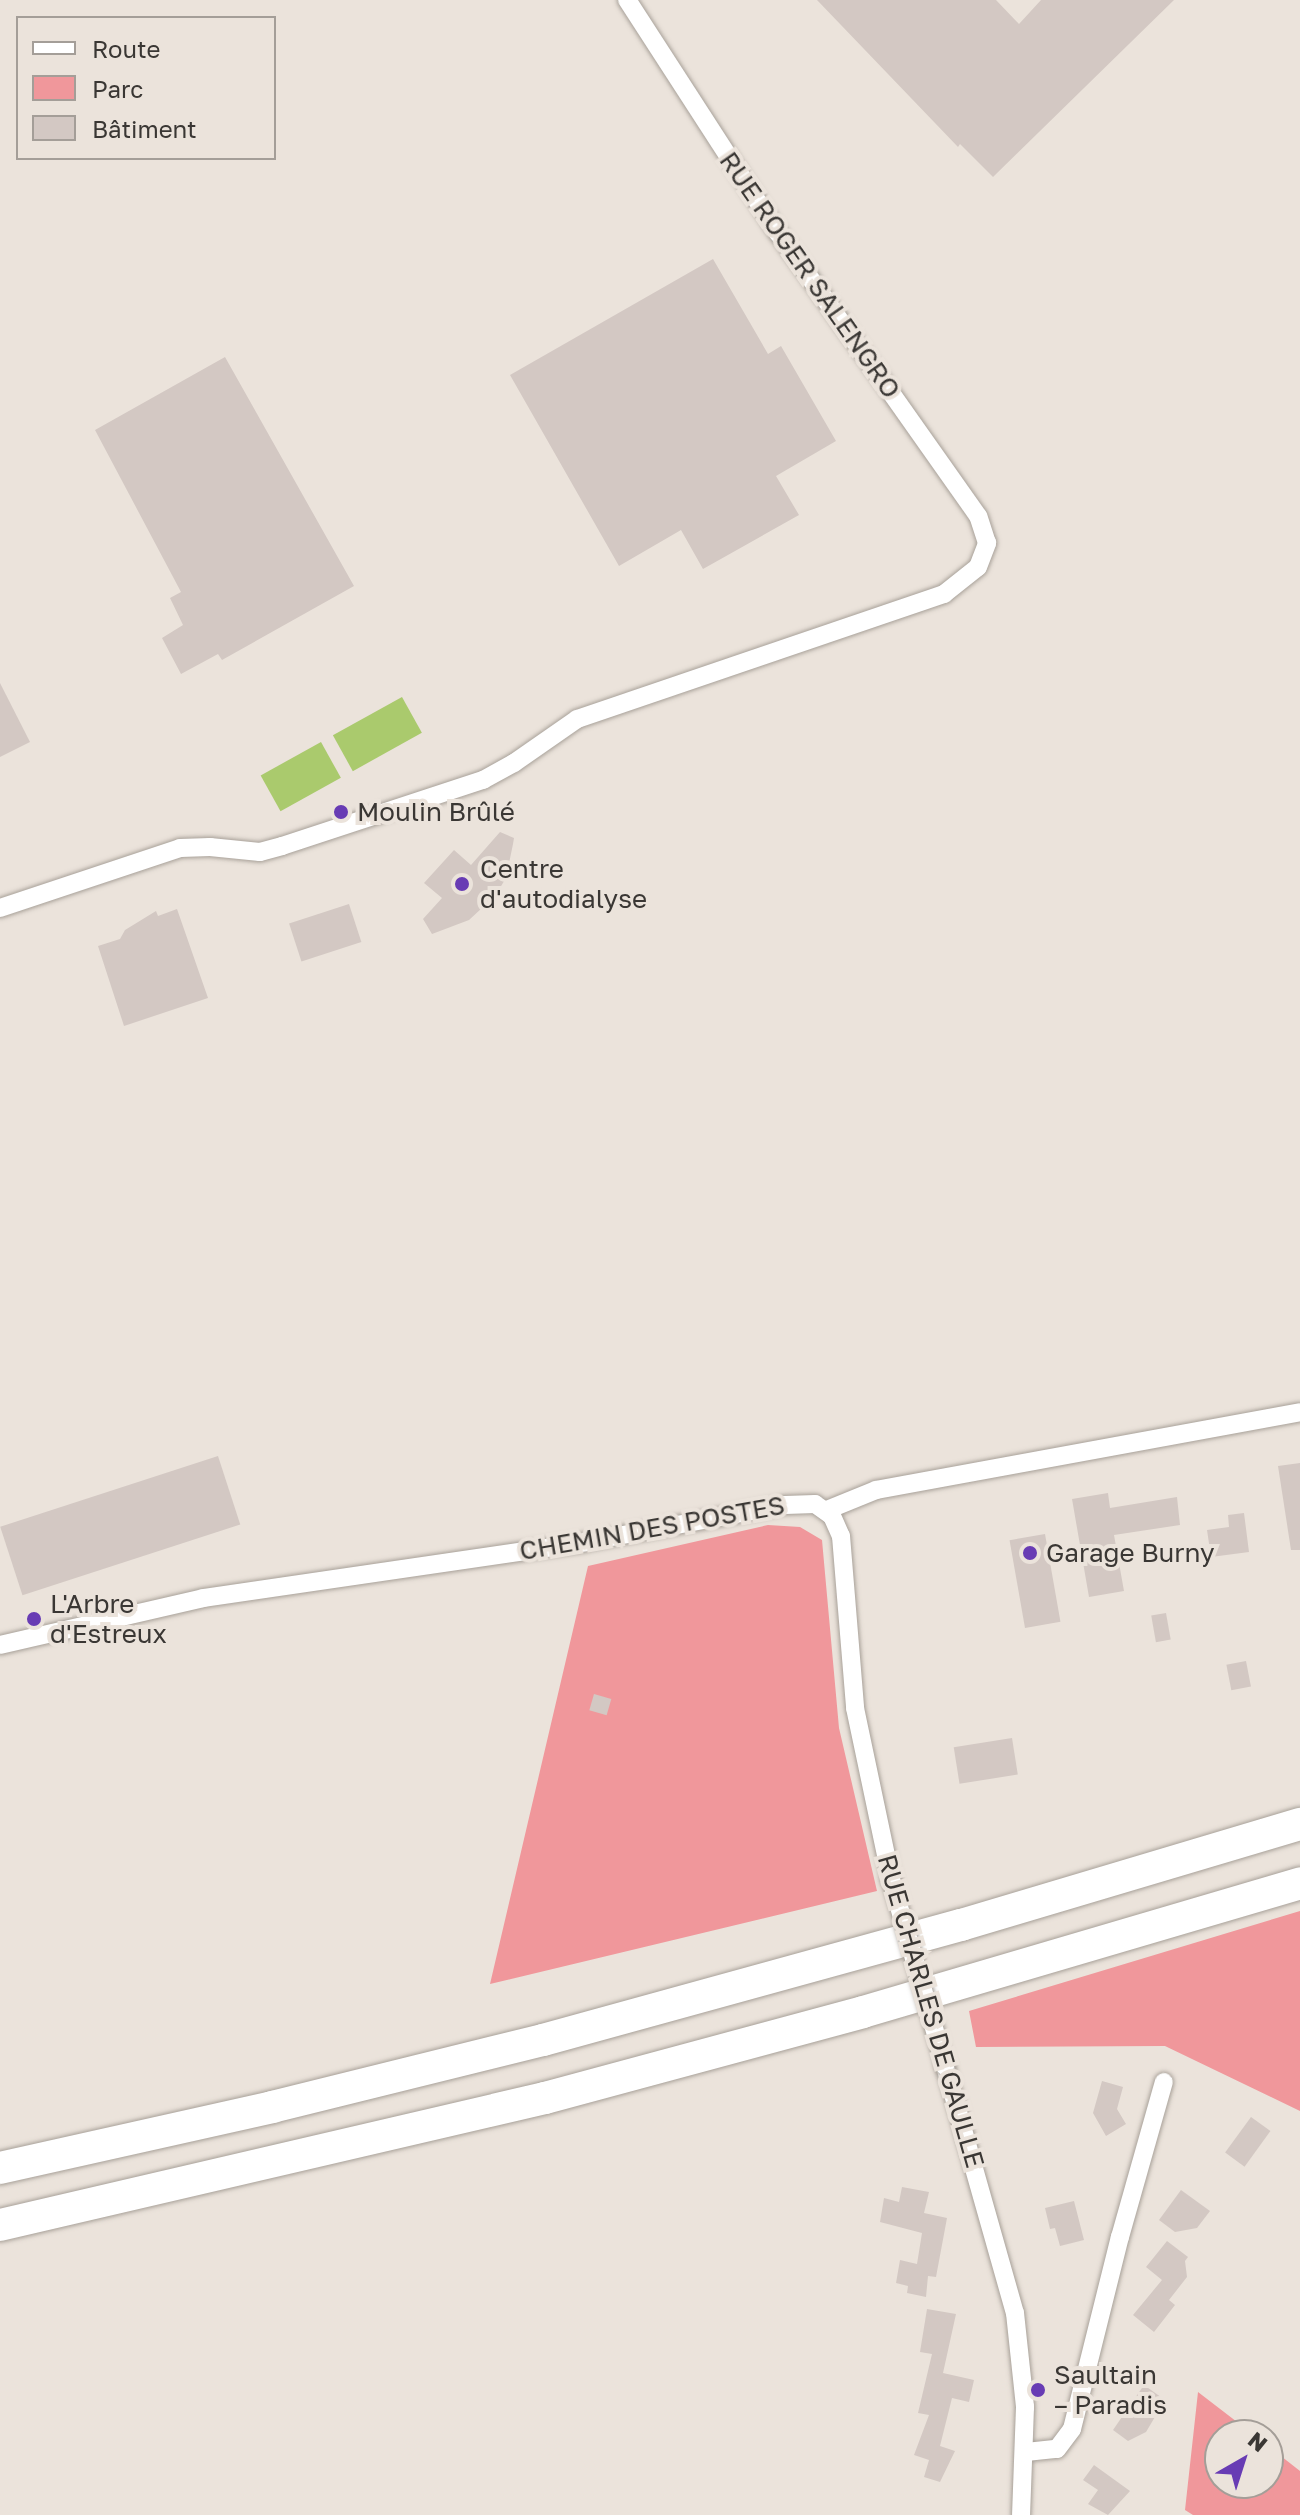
<!DOCTYPE html>
<meta charset="utf-8">
<style>
body{margin:0}
#map{position:relative;width:1300px;height:2515px;overflow:hidden;background:#ebe3db;font-family:"Golos Text",sans-serif}
div>[style]{position:absolute}
.green>*{inset:0;background:#f0979b}
.water>*{inset:0;background:#aaca6d;transform-origin:0 0}
.building>*{inset:0;background:#d3c8c3;transform-origin:0 0}
.roads{filter:drop-shadow(0 0 2px #a8a199) drop-shadow(0 0 2px #a8a199)}
.minor>*{height:18px;margin:-9px;padding:0 9px;transform-origin:9px;border-radius:9px;background:#fff}
.motorway>*{height:32px;margin:-16px;padding:0 16px;transform-origin:16px;border-radius:16px;background:#fff}
.bridges{filter:drop-shadow(0 0 2px #a8a199) drop-shadow(0 0 2px #a8a199)}
.minor-bridge>*{height:18px;margin:-9px;padding:0 9px;transform-origin:9px;border-radius:9px;background:#fff}
.dots>*{width:22px;height:22px;translate:-50% -50%;box-sizing:border-box;border:4px solid #ebe3db;border-radius:50%}
span{translate:-50% -50%;white-space:nowrap;text-align:center;line-height:1.15;-webkit-text-stroke:8px #ebe3db;paint-order:stroke}
.street-label{font-size:26px;color:#3a3734}
.poi-label{font-size:26px;color:#3a3734}
.left{translate:0 -50%;text-align:left}
.legend{position:absolute;left:16px;top:16px;width:260px;height:144px;box-sizing:border-box;background:#ebe3db;border:2px solid #a49e98;margin:0;padding:10px 14px;list-style:none;font-size:24px;color:#3a3734}
.legend li{display:flex;align-items:center;gap:16px;height:40px}
.legend b{width:40px;border:2px solid #a49e98}
.north{position:absolute;left:1204px;top:2419px;width:80px;height:80px;box-sizing:border-box;background:#ebe3db;border:2px solid #a49e98;border-radius:50%;rotate:39deg;font-size:22px;font-weight:700;line-height:32px;text-align:center;color:#3a3734}
.north::after{content:'';display:block;margin:auto;width:28px;height:36px;background:#683cb4;clip-path:polygon(50% 0,100% 100%,50% 72%,0 100%)}
</style>
<div id="map">
<div class="green">
<i style="clip-path:polygon(768px 1525px,800px 1527px,822px 1540px,839px 1728px,877px 1891px,490px 1984px,588px 1566px)"></i>
<i style="clip-path:polygon(1300px 1911px,1300px 2111px,1165px 2046px,976px 2047px,969px 2011px)"></i>
<i style="clip-path:polygon(1198px 2392px,1254px 2435px,1220px 2435px,1220px 2483px,1268px 2483px,1268px 2446px,1300px 2471px,1300px 2515px,1193px 2515px,1185px 2510px)"></i>
</div>
<div class="water">
<i style="left:402px;top:697px;width:41px;height:79px;rotate:61deg"></i>
<i style="left:321px;top:742px;width:41px;height:69px;rotate:61deg"></i>
</div>
<div class="building">
<i style="clip-path:polygon(817px 0,996px 0,1019px 24px,1041px 0,1174px 0,993px 177px,960px 144px,958px 147px)"></i>
<i style="clip-path:polygon(713px 259px,768px 354px,781px 346px,836px 441px,776px 476px,799px 515px,703px 569px,681px 530px,619px 566px,510px 375px)"></i>
<i style="clip-path:polygon(225px 357px,354px 586px,222px 660px,218px 654px,181px 674px,162px 638px,183px 625px,170px 598px,181px 592px,95px 430px)"></i>
<i style="clip-path:polygon(0 683px,30px 742px,0 757px)"></i>
<i style="clip-path:polygon(500px 832px,514px 838px,513px 844px,506px 878px,495px 896px,469px 920px,432px 934px,423px 919px,442px 898px,424px 883px,454px 850px,471px 865px)"></i>
<i style="left:349px;top:904px;width:40px;height:63px;rotate:72deg"></i>
<i style="clip-path:polygon(177px 909px,208px 998px,124px 1026px,98px 946px,120px 939px,125px 930px,156px 911px,158px 916px)"></i>
<i style="left:218px;top:1456px;width:72px;height:229px;rotate:72deg"></i>
<i style="clip-path:polygon(1300px 1463px,1300px 1550px,1291px 1550px,1278px 1466px)"></i>
<i style="clip-path:polygon(1108px 1493px,1110px 1508px,1177px 1497px,1180px 1525px,1114px 1535px,1124px 1591px,1089px 1597px,1072px 1499px)"></i>
<i style="clip-path:polygon(1244px 1513px,1249px 1552px,1211px 1557px,1207px 1530px,1229px 1527px,1228px 1515px)"></i>
<i style="left:1045px;top:1534px;width:89px;height:36px;rotate:80deg"></i>
<i style="left:1166px;top:1613px;width:27px;height:15px;rotate:80deg"></i>
<i style="left:1246px;top:1661px;width:26px;height:20px;rotate:79deg"></i>
<i style="left:594px;top:1694px;width:18px;height:17px;rotate:16deg"></i>
<i style="left:1012px;top:1738px;width:37px;height:59px;rotate:81deg"></i>
<i style="clip-path:polygon(1102px 2081px,1123px 2087px,1117px 2109px,1126px 2124px,1106px 2136px,1093px 2113px)"></i>
<i style="left:1251px;top:2117px;width:24px;height:44px;rotate:36deg"></i>
<i style="clip-path:polygon(902px 2187px,929px 2192px,924px 2213px,947px 2218px,936px 2277px,928px 2276px,926px 2297px,907px 2293px,908px 2286px,896px 2283px,900px 2260px,917px 2264px,922px 2233px,880px 2222px,884px 2198px,899px 2202px)"></i>
<i style="clip-path:polygon(1181px 2190px,1210px 2211px,1197px 2228px,1175px 2232px,1159px 2220px)"></i>
<i style="clip-path:polygon(1074px 2201px,1084px 2240px,1060px 2246px,1055px 2228px,1050px 2229px,1045px 2208px)"></i>
<i style="clip-path:polygon(1167px 2241px,1188px 2257px,1185px 2261px,1187px 2277px,1169px 2300px,1175px 2305px,1154px 2332px,1133px 2315px,1162px 2280px,1146px 2267px)"></i>
<i style="clip-path:polygon(927px 2309px,956px 2314px,943px 2373px,974px 2380px,969px 2402px,952px 2398px,940px 2446px,955px 2451px,940px 2482px,924px 2477px,929px 2460px,914px 2455px,929px 2415px,918px 2413px,932px 2354px,920px 2352px)"></i>
<i style="clip-path:polygon(1144px 2385px,1165px 2400px,1146px 2432px,1128px 2441px,1113px 2430px)"></i>
<i style="clip-path:polygon(1094px 2465px,1130px 2491px,1108px 2515px,1088px 2504px,1098px 2490px,1083px 2480px)"></i>
</div>
<div class="roads">
<div class="minor">
<i style="left:0;top:908px;width:190px;rotate:-18.4deg"></i>
<i style="left:180px;top:848px;width:30px;rotate:-2deg"></i>
<i style="left:210px;top:847px;width:50px;rotate:5.7deg"></i>
<i style="left:260px;top:852px;width:23px;rotate:-15deg"></i>
<i style="left:282px;top:846px;width:212px;rotate:-18.2deg"></i>
<i style="left:483px;top:780px;width:35px;rotate:-29deg"></i>
<i style="left:514px;top:763px;width:77px;rotate:-34.9deg"></i>
<i style="left:577px;top:719px;width:388px;rotate:-18.8deg"></i>
<i style="left:944px;top:594px;width:43px;rotate:-38.5deg"></i>
<i style="left:978px;top:567px;width:26px;rotate:-69deg"></i>
<i style="left:987px;top:543px;width:28px;rotate:-108deg"></i>
<i style="left:978px;top:516px;width:347px;rotate:-125.2deg"></i>
<i style="left:778px;top:233px;width:278px;rotate:-122.9deg"></i>
<i style="left:827px;top:1510px;width:53px;rotate:-22.2deg"></i>
<i style="left:876px;top:1490px;width:431px;rotate:-10.4deg"></i>
<i style="left:0;top:1645px;width:208px;rotate:-13deg"></i>
<i style="left:203px;top:1598px;width:386px;rotate:-8.3deg"></i>
<i style="left:585px;top:1542px;width:203px;rotate:-10.5deg"></i>
<i style="left:785px;top:1505px;width:30px;rotate:-2deg"></i>
<i style="left:815px;top:1504px;width:21px;rotate:35deg"></i>
<i style="left:832px;top:1516px;width:22px;rotate:66deg"></i>
<i style="left:841px;top:1536px;width:173px;rotate:85.3deg"></i>
<i style="left:855px;top:1708px;width:175px;rotate:78.1deg"></i>
<i style="left:945px;top:2066px;width:257px;rotate:74.2deg"></i>
<i style="left:1015px;top:2313px;width:95px;rotate:83.9deg"></i>
<i style="left:1025px;top:2407px;width:108px;rotate:92.1deg"></i>
<i style="left:1026px;top:2452px;width:31px;rotate:-6deg"></i>
<i style="left:1057px;top:2449px;width:25px;rotate:-53deg"></i>
<i style="left:1072px;top:2429px;width:198px;rotate:-76deg"></i>
<i style="left:1120px;top:2237px;width:161px;rotate:-74.2deg"></i>
</div>
<div class="motorway">
<i style="left:0;top:2168px;width:279px;rotate:-12.6deg"></i>
<i style="left:272px;top:2107px;width:279px;rotate:-13.9deg"></i>
<i style="left:543px;top:2040px;width:434px;rotate:-15.4deg"></i>
<i style="left:961px;top:1925px;width:354px;rotate:-16.6deg"></i>
<i style="left:0;top:2225px;width:560px;rotate:-13.12deg"></i>
<i style="left:545px;top:2098px;width:329px;rotate:-15.1deg"></i>
<i style="left:863px;top:2012px;width:456px;rotate:-16.4deg"></i>
</div>
</div>
<div class="bridges">
<div class="minor-bridge">
<i style="left:891px;top:1879px;width:195px;rotate:73.9deg"></i>
</div>
</div>
<div class="dots">
<i style="left:341px;top:812px;background:#683cb4"></i>
<i style="left:462px;top:884px;background:#683cb4"></i>
<i style="left:1030px;top:1553px;background:#683cb4"></i>
<i style="left:34px;top:1619px;background:#683cb4"></i>
<i style="left:1038px;top:2390px;background:#683cb4"></i>
</div>
<div class="street-label">
<span style="left:810px;top:275px;rotate:55deg">RUE ROGER SALENGRO</span>
<span style="left:652px;top:1528px;rotate:-10deg">CHEMIN DES POSTES</span>
<span style="left:931px;top:2011px;rotate:74deg">RUE CHARLES DE GAULLE</span>
</div>
<div class="poi-label">
<span class="left" style="left:357px;top:812px">Moulin Brûlé</span>
<span class="left" style="left:480px;top:884px">Centre<br>d'autodialyse</span>
<span class="left" style="left:1046px;top:1553px">Garage Burny</span>
<span class="left" style="left:50px;top:1619px">L'Arbre<br>d'Estreux</span>
<span class="left" style="left:1054px;top:2390px">Saultain<br>– Paradis</span>
</div>
<ul class="legend">
<li><b style="height:10px;background:#fff"></b>Route</li>
<li><b style="height:22px;background:#f0979b"></b>Parc</li>
<li><b style="height:22px;background:#d3c8c3"></b>Bâtiment</li>
</ul>
<div class="north">N</div>
</div>
